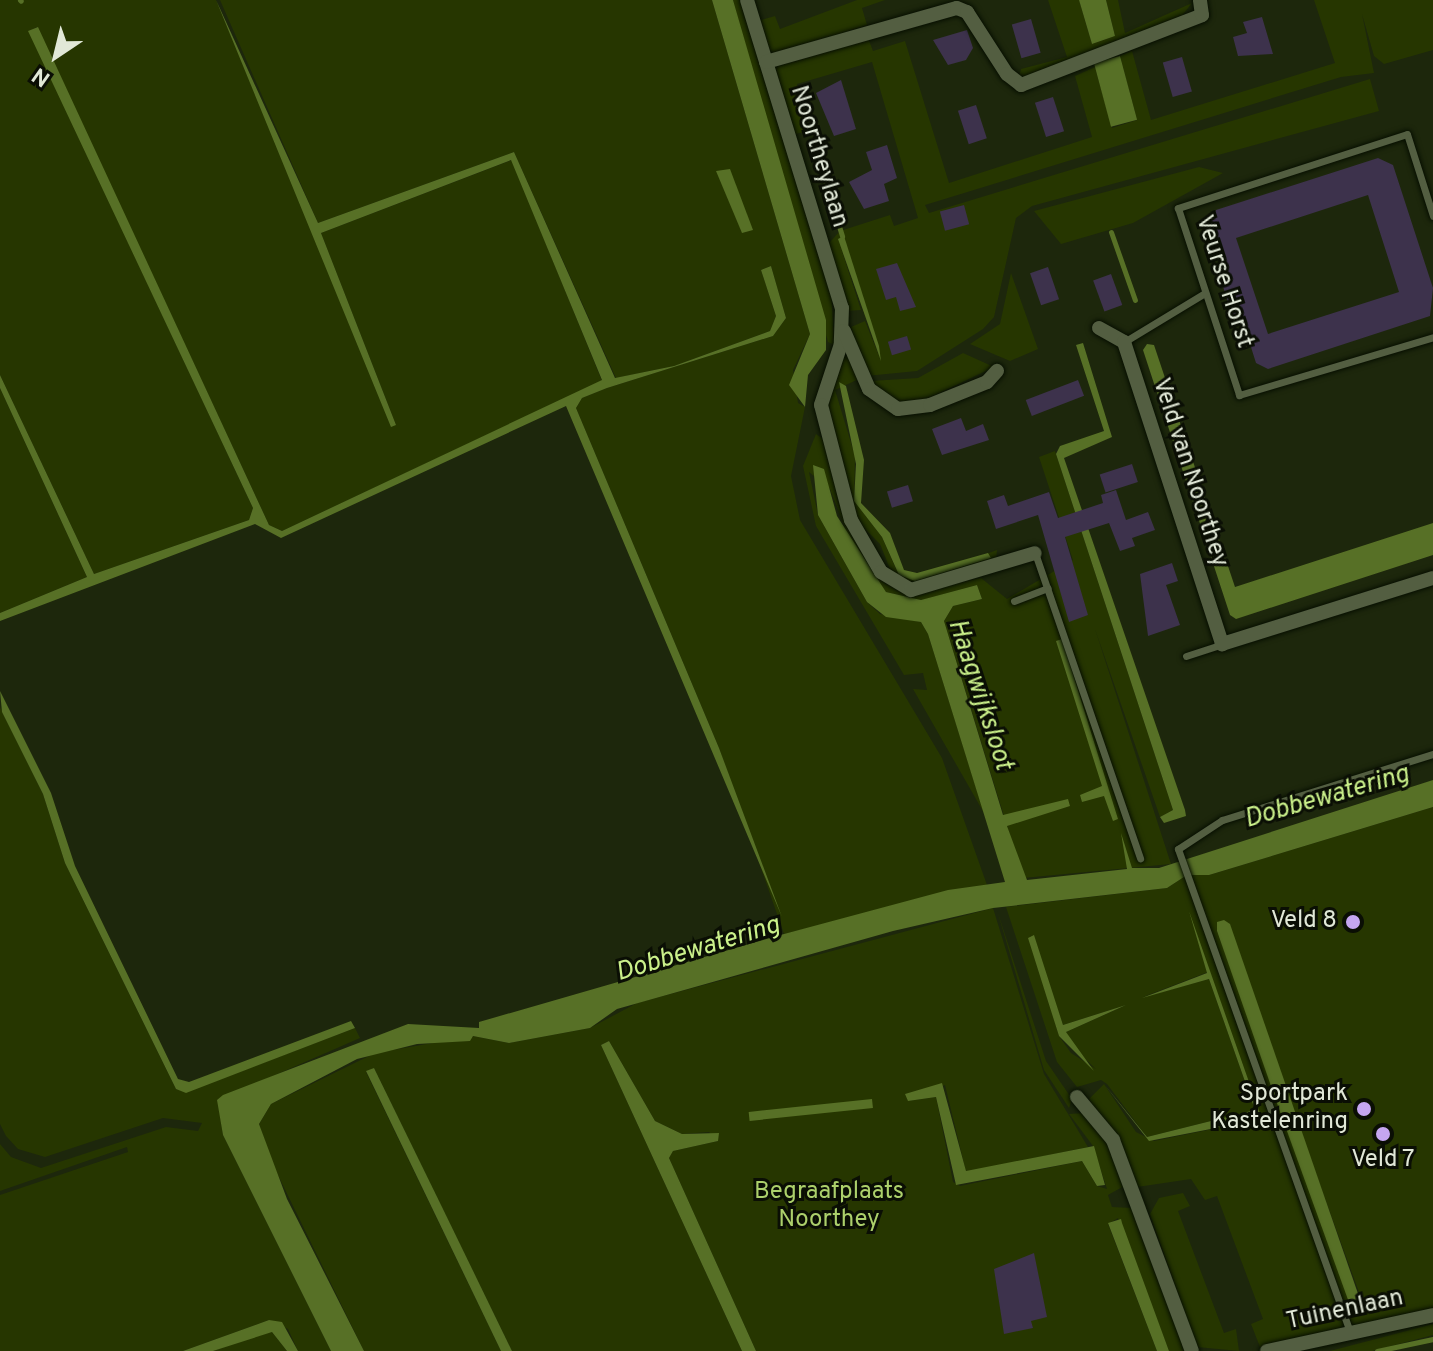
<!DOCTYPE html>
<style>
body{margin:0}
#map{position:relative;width:1433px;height:1351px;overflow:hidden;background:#1d270c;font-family:Overpass,sans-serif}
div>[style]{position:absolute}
.green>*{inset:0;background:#263600}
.water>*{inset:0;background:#577026;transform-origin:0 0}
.stream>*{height:5px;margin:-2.5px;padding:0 2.5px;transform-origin:2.5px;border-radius:2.5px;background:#577026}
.building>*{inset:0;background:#3d324c;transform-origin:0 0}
.roads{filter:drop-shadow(0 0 2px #070f00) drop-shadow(0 0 2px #070f00)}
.lane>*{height:7px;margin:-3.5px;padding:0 3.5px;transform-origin:3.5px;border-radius:3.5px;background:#535e41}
.street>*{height:14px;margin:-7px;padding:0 7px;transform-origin:7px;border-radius:7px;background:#535e41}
.dots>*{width:22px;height:22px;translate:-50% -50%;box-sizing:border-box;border:4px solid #0a0e04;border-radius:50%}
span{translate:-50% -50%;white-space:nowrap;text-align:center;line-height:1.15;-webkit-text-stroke:6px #0a0e04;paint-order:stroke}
.street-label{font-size:24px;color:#e1e8d7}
.poi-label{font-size:24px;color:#e1e8d7}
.right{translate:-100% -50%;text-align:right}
.park-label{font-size:24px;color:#acd06b}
.water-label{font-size:26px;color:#caf08a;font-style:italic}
.north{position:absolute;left:16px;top:16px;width:80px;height:80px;-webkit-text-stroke:6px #0a0e04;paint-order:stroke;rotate:215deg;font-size:22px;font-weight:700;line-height:32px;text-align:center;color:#e1e8d7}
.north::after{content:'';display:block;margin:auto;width:28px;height:36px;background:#e1e8d7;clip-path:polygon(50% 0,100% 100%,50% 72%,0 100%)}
</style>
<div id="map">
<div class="green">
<i style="clip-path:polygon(0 0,216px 0,396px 425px,321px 233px,512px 160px,602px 381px,282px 531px,269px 525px,37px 27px,29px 31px,253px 508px,249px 520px,94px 574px,0 375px)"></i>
<i style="clip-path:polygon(220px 0,712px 0,810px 334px,793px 370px,798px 403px,805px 407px,791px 476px,800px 520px,942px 758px,987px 885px,784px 934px,719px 748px,576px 408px,582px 398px,607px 388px,773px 336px,786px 318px,771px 266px,761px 270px,776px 316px,770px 331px,674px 366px,616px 378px,514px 152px,318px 223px)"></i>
<i style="clip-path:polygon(733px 0,743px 0,831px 289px,834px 345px,828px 342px)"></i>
<i style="clip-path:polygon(857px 0,885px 0,862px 8px,867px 25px,770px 56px,758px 21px,775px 16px,780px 29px)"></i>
<i style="clip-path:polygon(1048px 0,1079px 0,1092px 44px,1115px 36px,1106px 0,1118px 0,1125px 33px,1192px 3px,1181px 17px,1028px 78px,1019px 76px,1021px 69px,1067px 57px)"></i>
<i style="clip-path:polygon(1314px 0,1433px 0,1433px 50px,1384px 64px,1374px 56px,1362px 14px,1374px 73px,1341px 77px,925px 205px,929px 213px,1370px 79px,1379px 111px,1032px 206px,1016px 218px,994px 317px,983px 329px,917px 371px,866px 376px,851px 327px,865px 321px,881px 361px,838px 239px,861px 310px,846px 311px,829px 243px,840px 231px,890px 215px,894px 226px,918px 218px,872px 62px,797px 84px,810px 130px,792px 135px,772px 68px,868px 38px,873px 51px,905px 41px,949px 183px,1092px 137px,1075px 76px,1095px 67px,1112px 128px,1137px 120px,1120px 56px,1132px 51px,1151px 120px,1335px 63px)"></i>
<i style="clip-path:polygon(1199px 167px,1223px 173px,1133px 223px,1061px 244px,1034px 211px)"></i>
<i style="clip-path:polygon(1011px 273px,1038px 349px,1010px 361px,970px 344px,1000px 324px)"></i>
<i style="clip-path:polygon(846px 349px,859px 379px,835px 390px,855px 456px,854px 501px,882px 537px,896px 569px,915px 581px,997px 550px,996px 560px,925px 587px,894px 579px,880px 544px,855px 519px,828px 407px)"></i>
<i style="clip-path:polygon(963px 353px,994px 367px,914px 405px,888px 401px,871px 381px,918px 378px)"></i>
<i style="clip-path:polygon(0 388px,87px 577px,0 613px)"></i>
<i style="clip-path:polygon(816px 434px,823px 439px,842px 507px,882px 580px,908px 594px,981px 578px,1007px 599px,1073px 560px,1039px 457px,1055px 451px,1173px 810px,1160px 817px,1095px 629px,1171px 864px,1023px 878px,944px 621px,953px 606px,982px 599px,977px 585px,922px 600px,886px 592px,851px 542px,830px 489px,809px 472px,818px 515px,867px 602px,880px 614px,921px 622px,928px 634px,984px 813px,913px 689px,927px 690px,923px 673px,904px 675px,816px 526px,803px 466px)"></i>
<i style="clip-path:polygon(0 707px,43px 794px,65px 863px,176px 1089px,186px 1092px,355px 1028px,360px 1038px,218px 1100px,223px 1135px,331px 1351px,298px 1351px,288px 1329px,269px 1320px,183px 1351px,0 1351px,0 1195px,128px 1152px,127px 1147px,0 1191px,0 1144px,11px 1157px,41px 1168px,166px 1127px,198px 1131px,202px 1123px,163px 1118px,45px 1157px,18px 1149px,6px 1136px,0 1124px)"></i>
<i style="clip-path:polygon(evenodd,1433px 807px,1433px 1310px,1260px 1347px,1251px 1324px,1263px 1319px,1217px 1196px,1205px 1200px,1191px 1179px,1137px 1187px,1089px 1099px,1104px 1084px,1136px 1132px,1154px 1141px,1262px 1119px,1208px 972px,1143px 997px,1209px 979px,1255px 1110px,1147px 1137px,1107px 1084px,1101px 1080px,1077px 1087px,1057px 1062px,1006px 907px,1167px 888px,1187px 875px,1209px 875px,1433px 807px,1224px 920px,1364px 1306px,1355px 1312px,1217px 931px,1224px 920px,1433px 807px,1030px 934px,1063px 1025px,1126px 1005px,1066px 1032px,1072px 1047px,1096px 1069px,1071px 1053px,1059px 1036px,1030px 934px)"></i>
<i style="clip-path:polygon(993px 908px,1044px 1074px,1088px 1147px,966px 1172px,945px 1085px,908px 1101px,936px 1097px,953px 1182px,960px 1186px,1082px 1161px,1097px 1186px,1107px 1189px,1093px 1146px,1069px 1114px,1084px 1113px,1104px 1136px,1124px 1186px,1108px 1195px,1112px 1207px,1132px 1208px,1187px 1351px,1169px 1351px,1118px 1218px,1108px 1224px,1157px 1351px,756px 1351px,669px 1158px,673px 1151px,718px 1141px,709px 1132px,682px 1134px,655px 1121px,609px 1041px,601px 1045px,742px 1351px,512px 1351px,374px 1068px,366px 1072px,501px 1351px,364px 1351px,273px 1165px,259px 1124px,271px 1104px,375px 1053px,473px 1036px,509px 1043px,590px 1028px,637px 1003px)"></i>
<i style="clip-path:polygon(997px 910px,1046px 1061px,1072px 1099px,1069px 1108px,1044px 1070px)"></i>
<i style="clip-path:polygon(1183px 1193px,1190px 1206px,1178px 1211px,1224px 1333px,1236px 1329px,1239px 1351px,1197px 1347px,1150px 1214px,1159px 1198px)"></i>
<i style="clip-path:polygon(1433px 1324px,1433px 1335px,1372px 1351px,1330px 1351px)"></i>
<i style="clip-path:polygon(272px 1332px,287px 1351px,213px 1351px,262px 1333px)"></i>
</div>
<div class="water">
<i style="clip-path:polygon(216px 0,318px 223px,514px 152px,615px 378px,674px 366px,770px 331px,776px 316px,761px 270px,771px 266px,786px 318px,773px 336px,607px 388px,582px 398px,576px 408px,719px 748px,782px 917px,566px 406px,281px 538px,255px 524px,0 621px,0 613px,87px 577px,0 388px,0 375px,94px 574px,249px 520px,253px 508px,28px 31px,38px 27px,269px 525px,282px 531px,602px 380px,511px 160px,321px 233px,396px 425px,391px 427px)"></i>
<i style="clip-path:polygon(712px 0,733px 0,826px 320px,826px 350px,808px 375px,805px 407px,789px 385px,810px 334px)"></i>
<i style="clip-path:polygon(1079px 0,1106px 0,1115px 36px,1092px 44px)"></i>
<i style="left:1120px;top:56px;width:66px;height:27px;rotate:75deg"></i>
<i style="clip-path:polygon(730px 169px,753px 230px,742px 233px,716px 171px)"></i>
<i style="clip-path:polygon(844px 236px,879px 346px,881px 361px,838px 239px)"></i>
<i style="clip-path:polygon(1083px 343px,1112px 437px,1064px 458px,1185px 810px,1186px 816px,1164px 823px,1160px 817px,1173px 810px,1056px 454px,1060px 446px,1104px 431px,1076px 345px)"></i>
<i style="clip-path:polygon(1147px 344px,1154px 345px,1235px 587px,1433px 523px,1433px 555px,1236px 619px,1230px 615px,1143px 350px)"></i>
<i style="clip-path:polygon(839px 382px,846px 386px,864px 460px,861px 503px,890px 533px,904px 570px,917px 573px,988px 553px,991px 558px,915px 581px,899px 575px,882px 537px,854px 501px,856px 464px)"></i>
<i style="clip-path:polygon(813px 465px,824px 469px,837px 516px,886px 592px,921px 600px,977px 585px,982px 599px,953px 606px,944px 621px,1003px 815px,1068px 799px,1070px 806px,1007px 826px,1027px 880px,1127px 869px,1121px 833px,1132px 868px,1159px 868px,1433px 780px,1433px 807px,1209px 875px,1187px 875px,1167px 888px,993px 908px,893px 931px,617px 1009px,590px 1028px,509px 1043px,473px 1036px,470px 1041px,417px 1044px,357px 1059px,271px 1104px,259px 1124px,287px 1199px,364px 1351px,331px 1351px,223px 1135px,217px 1100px,223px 1095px,408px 1024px,479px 1028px,479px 1022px,784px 934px,948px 890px,1005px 882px,928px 634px,921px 622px,886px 617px,867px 602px,818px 515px)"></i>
<i style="clip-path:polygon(1062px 639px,1118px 819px,1113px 821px,1104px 796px,1082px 802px,1080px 795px,1102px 786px,1056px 641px)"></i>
<i style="clip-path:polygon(0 691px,51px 793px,75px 866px,178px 1079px,189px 1082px,351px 1021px,355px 1028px,186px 1093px,176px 1089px,65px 863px,43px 794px,2px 712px)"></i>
<i style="clip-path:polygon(1189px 911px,1262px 1119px,1149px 1141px,1104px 1084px,1147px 1137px,1255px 1110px,1209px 979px,1142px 998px,1207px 973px)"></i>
<i style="clip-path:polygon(1224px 920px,1230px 924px,1364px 1311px,1351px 1308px,1279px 1109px,1217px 931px,1217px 922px)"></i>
<i style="clip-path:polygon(1034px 935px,1063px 1025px,1126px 1005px,1066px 1032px,1094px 1071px,1059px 1036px,1028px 938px)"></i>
<i style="clip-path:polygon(609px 1041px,655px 1121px,682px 1134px,719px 1133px,718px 1141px,673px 1151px,669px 1158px,756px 1351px,742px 1351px,601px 1045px)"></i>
<i style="clip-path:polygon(374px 1068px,442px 1207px,512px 1351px,501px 1351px,366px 1071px)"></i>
<i style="clip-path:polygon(942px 1083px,966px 1171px,1094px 1146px,1105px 1185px,1097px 1186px,1082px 1161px,956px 1185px,936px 1097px,908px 1101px,905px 1094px)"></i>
<i style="left:872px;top:1099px;width:9px;height:124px;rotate:84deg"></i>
<i style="clip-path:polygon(1121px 1219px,1122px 1223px,1169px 1351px,1157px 1351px,1108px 1223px)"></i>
<i style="clip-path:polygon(269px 1320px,282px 1322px,298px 1351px,287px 1351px,272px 1332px,213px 1351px,183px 1351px)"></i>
</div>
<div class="stream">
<i style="left:20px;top:0;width:1px;rotate:45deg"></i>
<i style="left:824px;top:177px;width:62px;rotate:73deg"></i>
<i style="left:1111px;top:232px;width:72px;rotate:70.6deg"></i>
<i style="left:1377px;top:1351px;width:57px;rotate:-12.1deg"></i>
</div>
<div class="building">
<i style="clip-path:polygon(1262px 17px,1273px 54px,1238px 56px,1233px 37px,1247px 33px,1243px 22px)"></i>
<i style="left:1031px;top:19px;width:35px;height:20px;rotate:74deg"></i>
<i style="clip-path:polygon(967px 30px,973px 48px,966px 60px,948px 65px,933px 40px)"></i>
<i style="left:1182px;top:57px;width:36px;height:20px;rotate:74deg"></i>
<i style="clip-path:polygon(841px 80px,856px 129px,834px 136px,816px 93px)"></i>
<i style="left:1053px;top:97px;width:36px;height:19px;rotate:72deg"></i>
<i style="left:976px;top:105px;width:35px;height:19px;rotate:72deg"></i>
<i style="clip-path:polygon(887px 145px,897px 178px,884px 184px,889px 201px,864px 209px,849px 182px,872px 170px,866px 152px)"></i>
<i style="clip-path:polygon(evenodd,1378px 158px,1393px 165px,1418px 242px,1433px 288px,1430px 316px,1268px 369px,1256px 363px,1243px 322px,1235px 324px,1216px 265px,1223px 263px,1210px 222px,1216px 210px,1378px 158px,1368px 195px,1399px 292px,1268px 334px,1236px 238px,1368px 195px)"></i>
<i style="left:964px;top:205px;width:20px;height:25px;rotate:75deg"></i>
<i style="clip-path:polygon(897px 263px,916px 307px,900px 311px,896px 297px,886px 300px,876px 269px)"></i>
<i style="left:1048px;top:267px;width:34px;height:19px;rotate:71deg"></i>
<i style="left:1111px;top:274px;width:33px;height:19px;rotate:70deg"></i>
<i style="left:907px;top:336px;width:14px;height:20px;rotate:73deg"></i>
<i style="left:1078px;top:380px;width:17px;height:56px;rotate:69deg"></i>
<i style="clip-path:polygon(961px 418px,966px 431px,983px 424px,989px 440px,942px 455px,932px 429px)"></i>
<i style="left:1132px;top:464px;width:19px;height:34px;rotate:72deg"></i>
<i style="left:908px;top:485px;width:17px;height:22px;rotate:73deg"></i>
<i style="clip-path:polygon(1116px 490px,1126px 520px,1148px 512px,1155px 530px,1132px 538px,1135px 546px,1120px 551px,1109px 523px,1065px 537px,1088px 615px,1069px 622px,1038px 515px,996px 529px,987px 501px,1004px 495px,1008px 506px,1049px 492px,1058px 518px,1103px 503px,1101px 495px)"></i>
<i style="clip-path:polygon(1172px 563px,1178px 581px,1166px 585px,1180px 625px,1148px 636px,1140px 574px)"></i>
<i style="clip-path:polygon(1034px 1253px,1047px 1317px,1031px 1321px,1033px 1328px,1004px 1334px,994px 1269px)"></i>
</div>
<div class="roads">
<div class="lane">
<i style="left:1433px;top:216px;width:86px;rotate:-107.6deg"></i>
<i style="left:1407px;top:134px;width:241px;rotate:162.1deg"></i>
<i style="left:1178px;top:208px;width:197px;rotate:71.9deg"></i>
<i style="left:1239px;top:395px;width:202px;rotate:-16.6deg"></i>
<i style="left:1124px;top:342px;width:95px;rotate:-31.2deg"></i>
<i style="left:1035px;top:553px;width:323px;rotate:71deg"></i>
<i style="left:1014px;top:601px;width:36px;rotate:-21deg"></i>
<i style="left:1186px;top:656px;width:38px;rotate:-18deg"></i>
<i style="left:1350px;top:1332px;width:513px;rotate:-109.6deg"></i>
<i style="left:1178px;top:849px;width:53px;rotate:-33.4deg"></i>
<i style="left:1222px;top:820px;width:221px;rotate:-17.4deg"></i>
</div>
<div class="street">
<i style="left:747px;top:0;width:322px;rotate:72.9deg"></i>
<i style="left:842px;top:308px;width:36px;rotate:92deg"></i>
<i style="left:841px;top:344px;width:64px;rotate:108.2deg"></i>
<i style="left:821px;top:405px;width:119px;rotate:75.4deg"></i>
<i style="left:851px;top:520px;width:60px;rotate:60deg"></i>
<i style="left:881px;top:572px;width:35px;rotate:31deg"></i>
<i style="left:911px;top:590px;width:129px;rotate:-16.6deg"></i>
<i style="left:766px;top:62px;width:198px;rotate:-15.8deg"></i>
<i style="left:957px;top:8px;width:11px;rotate:22deg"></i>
<i style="left:967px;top:12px;width:74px;rotate:57.2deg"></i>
<i style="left:1007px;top:74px;width:18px;rotate:38deg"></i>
<i style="left:1021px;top:85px;width:194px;rotate:-21.1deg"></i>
<i style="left:1202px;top:15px;width:15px;rotate:-98deg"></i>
<i style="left:1099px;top:328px;width:29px;rotate:29deg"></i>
<i style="left:1124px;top:342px;width:318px;rotate:72deg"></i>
<i style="left:1222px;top:644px;width:221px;rotate:-17.4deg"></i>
<i style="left:844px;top:331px;width:63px;rotate:66.7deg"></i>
<i style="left:869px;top:389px;width:35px;rotate:35deg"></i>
<i style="left:898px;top:409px;width:32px;rotate:-7deg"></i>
<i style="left:930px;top:405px;width:61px;rotate:-22deg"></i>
<i style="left:987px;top:382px;width:15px;rotate:-48deg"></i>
<i style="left:1077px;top:1097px;width:56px;rotate:50.1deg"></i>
<i style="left:1113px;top:1140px;width:225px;rotate:69.5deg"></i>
<i style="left:1267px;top:1351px;width:170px;rotate:-12.2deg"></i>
</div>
</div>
<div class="dots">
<i style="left:1353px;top:922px;background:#c5a6f0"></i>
<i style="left:1364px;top:1109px;background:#c5a6f0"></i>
<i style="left:1383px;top:1134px;background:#c5a6f0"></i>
</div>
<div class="street-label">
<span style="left:818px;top:157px;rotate:73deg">Noortheylaan</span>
<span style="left:1223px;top:282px;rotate:72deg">Veurse Horst</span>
<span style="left:1189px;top:473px;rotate:72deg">Veld van Noorthey</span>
<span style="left:1345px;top:1311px;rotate:-12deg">Tuinenlaan</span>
</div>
<div class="poi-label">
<span class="right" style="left:1337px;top:922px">Veld 8</span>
<span class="right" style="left:1348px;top:1109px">Sportpark<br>Kastelenring</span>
<span style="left:1383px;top:1161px">Veld 7</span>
</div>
<div class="park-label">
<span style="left:829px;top:1207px">Begraafplaats<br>Noorthey</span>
</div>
<div class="water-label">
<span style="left:979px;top:695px;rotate:72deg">Haagwijksloot</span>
<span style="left:1327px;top:798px;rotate:-16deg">Dobbewatering</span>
<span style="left:698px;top:950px;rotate:-17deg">Dobbewatering</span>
</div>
<div class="north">N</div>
</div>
